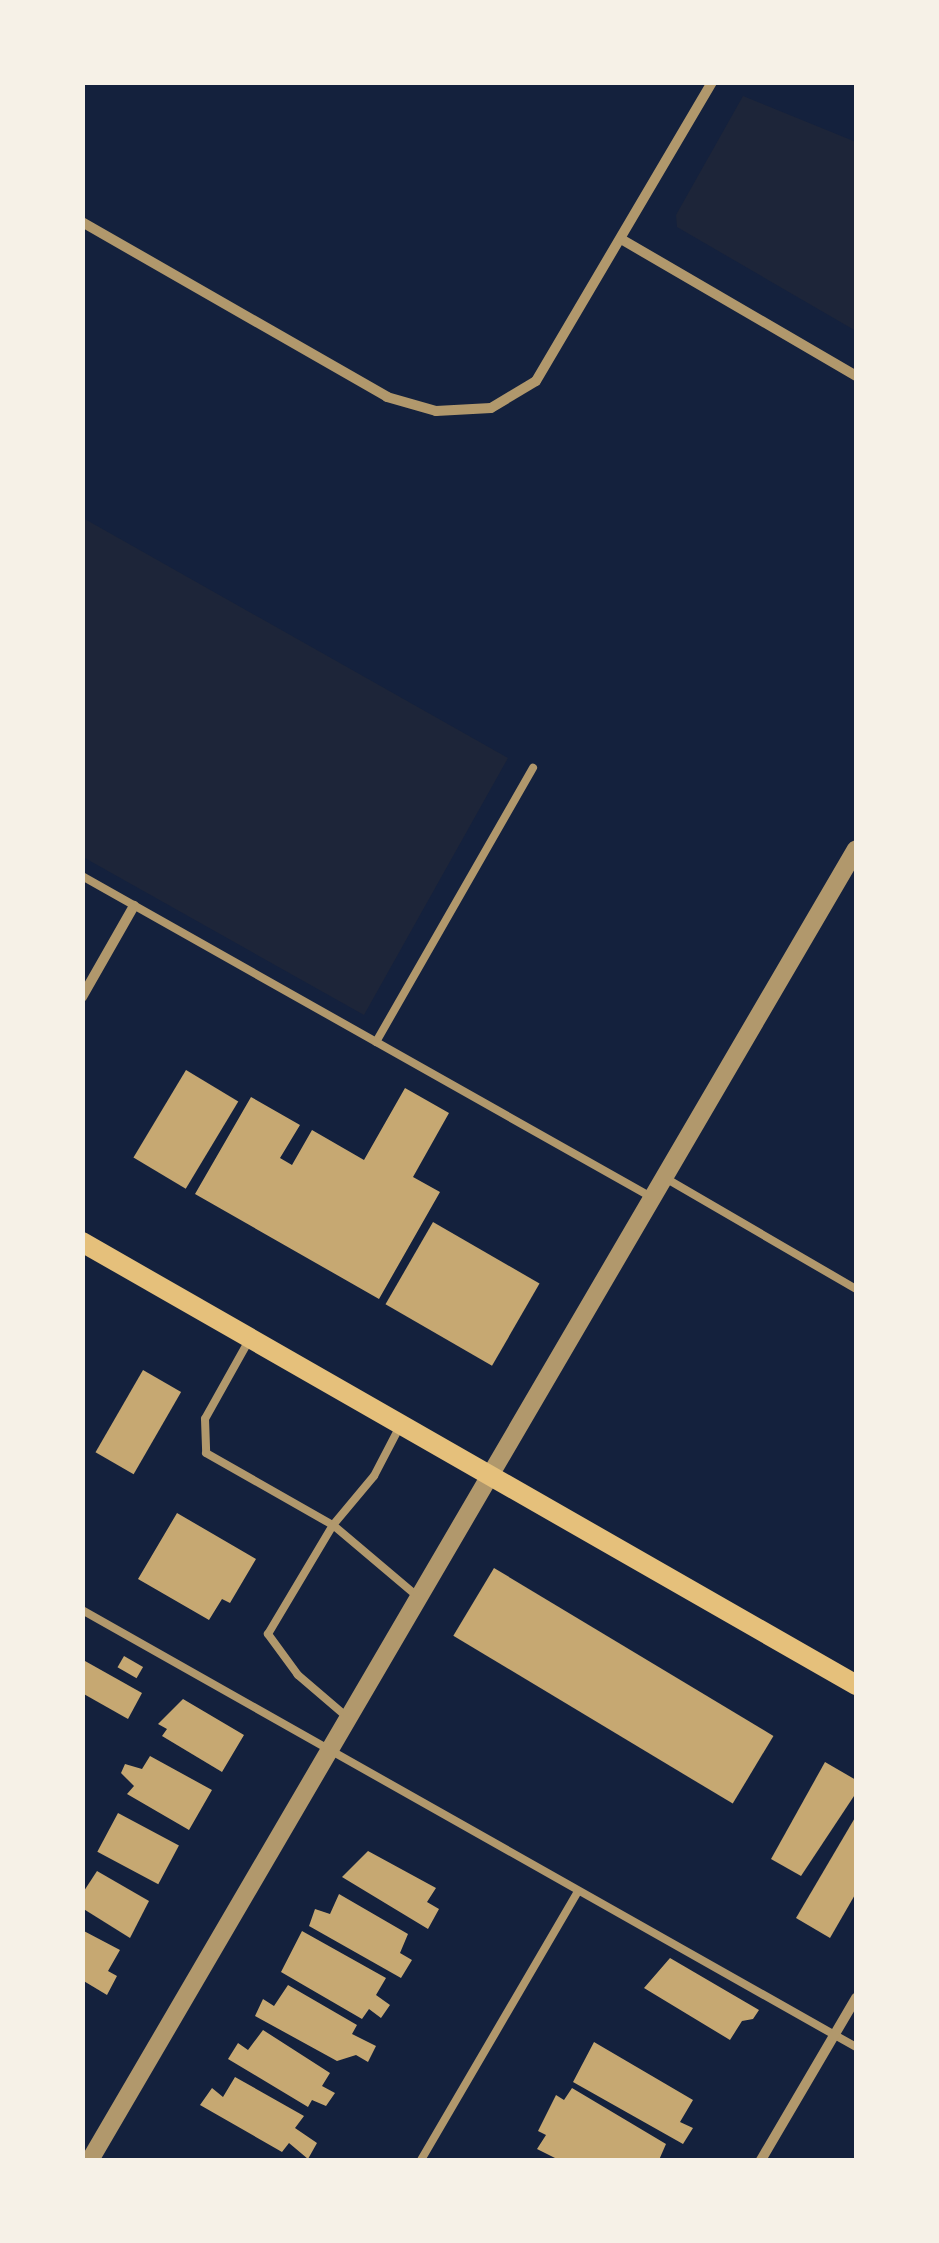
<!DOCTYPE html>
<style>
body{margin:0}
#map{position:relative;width:939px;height:2243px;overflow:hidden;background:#14213d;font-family:"Noto Serif",serif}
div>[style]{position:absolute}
.green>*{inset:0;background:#1d2539}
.building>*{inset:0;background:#c6a872;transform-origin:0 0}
.service>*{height:8px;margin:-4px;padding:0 4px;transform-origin:4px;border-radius:4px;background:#b1986c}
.minor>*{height:10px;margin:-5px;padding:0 5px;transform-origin:5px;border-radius:5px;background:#b1986c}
.tertiary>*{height:18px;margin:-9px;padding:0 9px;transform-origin:9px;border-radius:9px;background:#b1986c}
.secondary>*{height:20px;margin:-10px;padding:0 10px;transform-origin:10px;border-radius:10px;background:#e5c07b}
span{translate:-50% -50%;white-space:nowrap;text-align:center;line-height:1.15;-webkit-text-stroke:9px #f6f1e7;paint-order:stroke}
.frame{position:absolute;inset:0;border:85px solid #f6f1e7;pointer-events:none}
</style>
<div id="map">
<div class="green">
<i style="clip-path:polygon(743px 96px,856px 142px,856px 331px,677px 227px,676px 215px)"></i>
<i style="clip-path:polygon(83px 518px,508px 758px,364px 1015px,83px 857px)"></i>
</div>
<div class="building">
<i style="left:186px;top:1070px;width:61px;height:102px;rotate:31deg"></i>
<i style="clip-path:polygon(405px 1088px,449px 1113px,413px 1177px,440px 1192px,379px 1299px,195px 1194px,251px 1097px,300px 1125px,280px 1158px,292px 1165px,312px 1130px,364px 1160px)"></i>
<i style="left:433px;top:1222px;width:123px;height:95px;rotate:30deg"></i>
<i style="left:143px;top:1370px;width:44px;height:95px;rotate:30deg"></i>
<i style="clip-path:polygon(177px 1513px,256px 1559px,230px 1603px,222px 1599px,209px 1620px,138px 1579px)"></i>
<i style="left:494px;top:1568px;width:326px;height:79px;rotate:31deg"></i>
<i style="left:124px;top:1656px;width:22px;height:13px;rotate:30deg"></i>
<i style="clip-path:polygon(85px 1661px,142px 1693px,128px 1719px,82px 1693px)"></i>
<i style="clip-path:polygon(183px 1699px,244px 1735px,222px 1772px,162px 1736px,167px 1729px,158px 1724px)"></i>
<i style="clip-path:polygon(150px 1756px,212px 1790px,189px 1830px,127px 1794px,134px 1786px,121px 1773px,125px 1764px,142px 1769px)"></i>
<i style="clip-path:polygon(825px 1762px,856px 1780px,856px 1793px,801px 1876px,771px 1859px)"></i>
<i style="left:118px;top:1813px;width:69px;height:44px;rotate:28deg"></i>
<i style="clip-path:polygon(856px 1816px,856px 1893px,830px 1938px,796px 1918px)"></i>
<i style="clip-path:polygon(368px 1851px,436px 1888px,427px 1902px,439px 1909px,428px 1929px,342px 1877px)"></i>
<i style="clip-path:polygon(97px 1871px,149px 1901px,130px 1938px,82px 1908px,82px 1894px)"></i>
<i style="clip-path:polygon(339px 1894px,408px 1934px,400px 1953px,412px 1960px,401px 1978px,309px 1926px,315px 1909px,330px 1914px)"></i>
<i style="clip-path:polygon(82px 1930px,120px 1950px,108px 1971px,117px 1976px,107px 1995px,82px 1980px)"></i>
<i style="clip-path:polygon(302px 1931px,386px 1978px,376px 1995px,390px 2005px,381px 2018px,369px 2009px,362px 2019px,281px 1972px)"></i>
<i style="clip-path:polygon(670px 1958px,759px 2010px,753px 2019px,742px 2021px,730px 2040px,644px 1988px)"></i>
<i style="clip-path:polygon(288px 1985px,357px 2025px,352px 2034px,376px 2046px,368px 2062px,356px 2055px,337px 2061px,255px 2016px,263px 1999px,274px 2006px)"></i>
<i style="clip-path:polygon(263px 2030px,330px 2073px,322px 2086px,335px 2093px,326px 2106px,312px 2100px,308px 2107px,228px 2059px,238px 2043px,248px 2050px)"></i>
<i style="clip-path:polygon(594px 2042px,693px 2100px,680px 2122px,693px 2128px,683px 2144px,573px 2082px)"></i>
<i style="clip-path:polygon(235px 2077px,304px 2116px,295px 2128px,317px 2143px,308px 2159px,289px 2143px,282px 2152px,200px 2105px,212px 2088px,223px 2097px)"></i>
<i style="clip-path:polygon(572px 2088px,666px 2144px,659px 2160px,559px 2160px,537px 2149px,546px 2135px,538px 2131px,556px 2095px,564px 2100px)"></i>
</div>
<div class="service">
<i style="left:82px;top:876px;width:653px;rotate:29.43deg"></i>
<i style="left:376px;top:1042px;width:316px;rotate:-60.2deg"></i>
<i style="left:667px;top:1179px;width:219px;rotate:30.2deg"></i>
<i style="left:248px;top:1342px;width:88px;rotate:119.2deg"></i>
<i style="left:205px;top:1419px;width:34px;rotate:88deg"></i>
<i style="left:206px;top:1453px;width:146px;rotate:29.6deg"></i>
<i style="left:333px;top:1525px;width:64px;rotate:-50.1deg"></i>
<i style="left:374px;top:1476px;width:54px;rotate:-62.5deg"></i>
<i style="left:82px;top:1610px;width:889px;rotate:29.45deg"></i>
<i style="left:347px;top:1717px;width:65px;rotate:-139.4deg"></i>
<i style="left:298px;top:1675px;width:51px;rotate:-126.2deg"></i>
<i style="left:268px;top:1634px;width:127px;rotate:-59.2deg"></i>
<i style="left:333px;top:1525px;width:110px;rotate:40.2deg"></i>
<i style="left:421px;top:2160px;width:311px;rotate:-59.7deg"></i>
</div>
<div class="minor">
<i style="left:82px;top:222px;width:352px;rotate:29.8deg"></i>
<i style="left:387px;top:397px;width:51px;rotate:15.9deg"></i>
<i style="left:436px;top:411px;width:55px;rotate:-3.1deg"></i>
<i style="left:491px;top:408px;width:52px;rotate:-31deg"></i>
<i style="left:536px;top:381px;width:347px;rotate:-59.5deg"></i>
<i style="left:621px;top:239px;width:272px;rotate:30.2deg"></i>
<i style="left:82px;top:997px;width:105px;rotate:-60.3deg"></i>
<i style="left:761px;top:2160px;width:188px;rotate:-59.6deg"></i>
</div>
<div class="tertiary">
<i style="left:90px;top:2160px;width:1518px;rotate:-59.7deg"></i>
</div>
<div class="secondary">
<i style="left:82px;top:1242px;width:892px;rotate:29.78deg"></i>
</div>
<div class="frame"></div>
</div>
